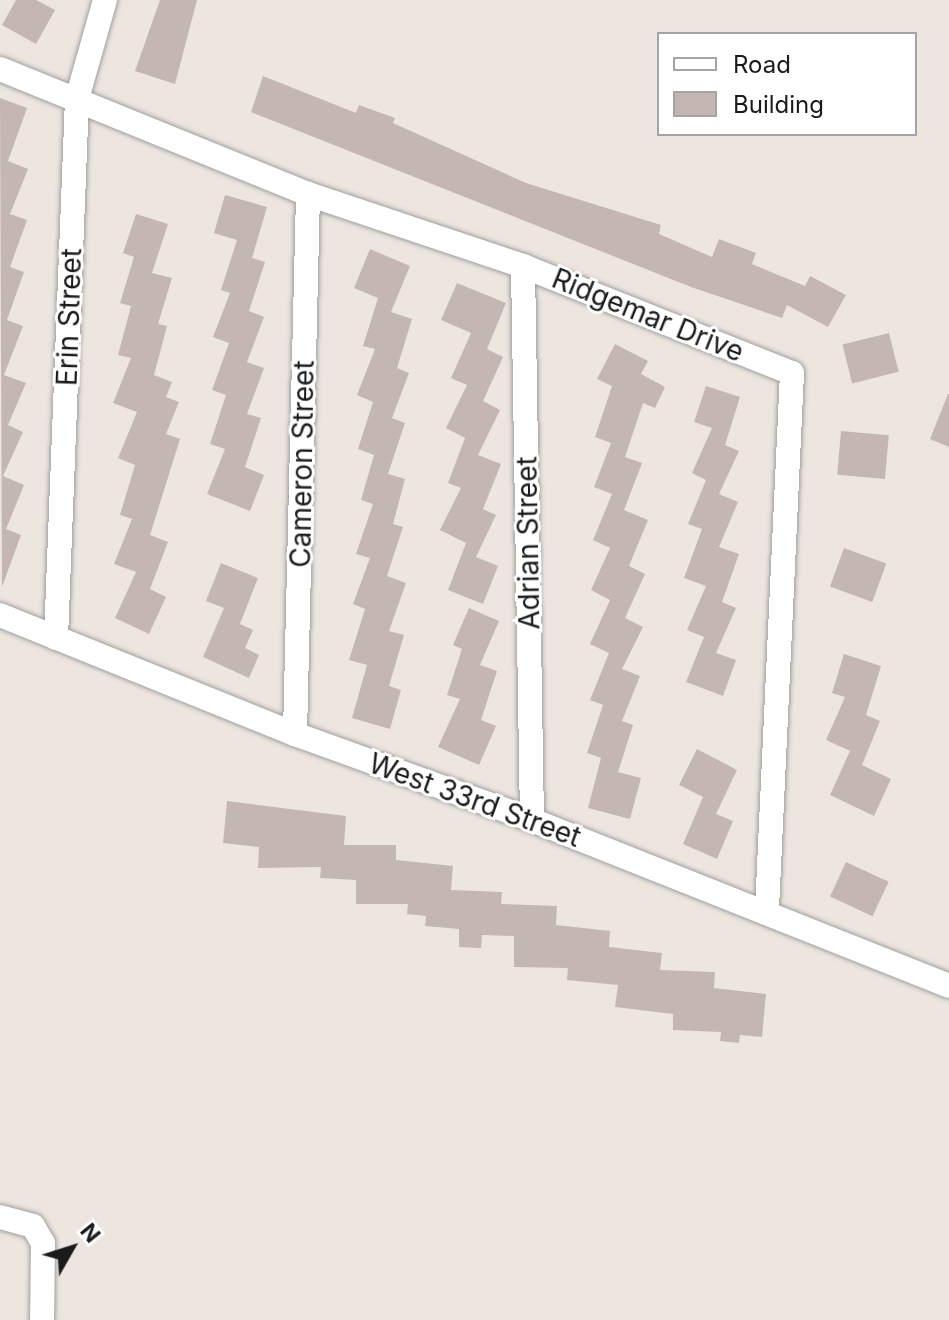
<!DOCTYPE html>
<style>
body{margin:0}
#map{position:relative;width:949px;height:1320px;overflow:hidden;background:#ede6df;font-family:Inter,sans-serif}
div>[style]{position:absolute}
.building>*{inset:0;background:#c4b7b3;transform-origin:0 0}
.roads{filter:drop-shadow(0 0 2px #9f9f9f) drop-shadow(0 0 2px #9f9f9f)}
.minor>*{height:24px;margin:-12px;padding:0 12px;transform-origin:12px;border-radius:12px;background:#fff}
span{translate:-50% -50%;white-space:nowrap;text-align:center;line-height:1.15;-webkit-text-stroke:6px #fff;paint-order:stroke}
.street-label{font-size:28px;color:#1b1b1b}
.legend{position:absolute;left:657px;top:32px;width:260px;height:104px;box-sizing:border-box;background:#fff;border:2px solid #a4a4a4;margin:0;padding:10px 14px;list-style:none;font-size:24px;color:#1b1b1b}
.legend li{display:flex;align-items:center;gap:16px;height:40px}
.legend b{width:40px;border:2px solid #a4a4a4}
.north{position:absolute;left:32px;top:1208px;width:80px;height:80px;-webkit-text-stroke:6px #fff;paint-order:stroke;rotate:51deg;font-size:22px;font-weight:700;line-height:32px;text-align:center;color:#1b1b1b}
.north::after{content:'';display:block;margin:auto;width:28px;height:36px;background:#1b1b1b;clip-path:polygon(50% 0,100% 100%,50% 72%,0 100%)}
</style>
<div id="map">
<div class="building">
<i style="clip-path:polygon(16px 0,36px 0,55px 10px,36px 44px,2px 25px)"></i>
<i style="clip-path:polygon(160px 0,197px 0,175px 84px,135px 71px)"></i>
<i style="clip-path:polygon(263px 76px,356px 113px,359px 105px,395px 118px,393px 123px,526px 183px,661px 225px,659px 234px,712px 257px,719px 239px,756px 253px,752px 264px,805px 286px,810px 276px,846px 295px,828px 327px,787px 305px,782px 318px,691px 287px,251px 112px)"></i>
<i style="clip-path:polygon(0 98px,27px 108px,8px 161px,28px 169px,10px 214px,27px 220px,10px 267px,24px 272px,7px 320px,23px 326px,4px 375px,26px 383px,8px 425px,23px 432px,3px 476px,24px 485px,6px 529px,21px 535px,2px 587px)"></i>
<i style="clip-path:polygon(225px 195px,267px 207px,252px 258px,265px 262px,249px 311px,264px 317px,247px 362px,264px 368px,247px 414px,261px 418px,245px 467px,264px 475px,250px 511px,207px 494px,225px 449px,210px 444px,226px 395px,212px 390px,229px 343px,213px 337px,230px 293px,221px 290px,237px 240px,214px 233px)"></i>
<i style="clip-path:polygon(136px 214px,168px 224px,152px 273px,172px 278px,158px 324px,167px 326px,154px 375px,172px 382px,166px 397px,179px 402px,166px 434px,180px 439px,150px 535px,168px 542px,150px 589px,166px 597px,149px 634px,115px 618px,136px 572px,114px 564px,132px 519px,120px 515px,135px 465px,118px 458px,137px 412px,113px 403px,131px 358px,118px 355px,131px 306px,120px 303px,134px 257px,123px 253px)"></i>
<i style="clip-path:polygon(370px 249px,410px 266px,391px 312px,412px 319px,397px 368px,409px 373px,392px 418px,405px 423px,388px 474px,405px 479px,393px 524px,403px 527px,387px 576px,406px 583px,389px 631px,404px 635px,389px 686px,401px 690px,390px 729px,352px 718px,367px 665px,349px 660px,365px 609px,353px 604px,370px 558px,356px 554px,373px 504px,361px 500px,374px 455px,358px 449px,373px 402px,357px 395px,375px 349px,363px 346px,378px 298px,354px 288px)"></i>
<i style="clip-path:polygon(457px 283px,506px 303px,487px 349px,503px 357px,483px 401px,500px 410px,478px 455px,501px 464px,483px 509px,496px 515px,476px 557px,498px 566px,483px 604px,448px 590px,466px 543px,440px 530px,461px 488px,448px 483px,465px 438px,446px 428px,467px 385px,451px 378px,471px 333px,441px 320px)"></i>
<i style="left:889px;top:333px;width:40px;height:48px;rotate:76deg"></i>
<i style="clip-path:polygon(615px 344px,648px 361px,641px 374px,665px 387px,655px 408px,643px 403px,625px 457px,642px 463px,624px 510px,648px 520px,629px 566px,645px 574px,625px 618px,643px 627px,622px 669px,640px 676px,622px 721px,633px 725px,618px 772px,641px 778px,630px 819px,588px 808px,601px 758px,587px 753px,603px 705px,590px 700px,609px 653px,590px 644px,610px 600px,591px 590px,610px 548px,593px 540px,612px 494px,594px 487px,611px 443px,595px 437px,612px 386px,597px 379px)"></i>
<i style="clip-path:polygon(706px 386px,740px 397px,725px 445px,739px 451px,719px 494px,738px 502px,719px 547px,739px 554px,722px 602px,736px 608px,716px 653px,736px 660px,723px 696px,686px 682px,704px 637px,687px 630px,706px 586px,684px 578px,702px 529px,688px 524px,706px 480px,692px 473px,712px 428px,694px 422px)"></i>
<i style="clip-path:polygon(948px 394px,949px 394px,949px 447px,930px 439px)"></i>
<i style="left:841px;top:431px;width:48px;height:44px;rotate:5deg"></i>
<i style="left:844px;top:548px;width:45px;height:41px;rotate:20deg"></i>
<i style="clip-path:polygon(221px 563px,258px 578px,240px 624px,253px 630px,245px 648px,259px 655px,249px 678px,203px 657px,224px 608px,206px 601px)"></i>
<i style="clip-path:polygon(469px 608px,499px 621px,480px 665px,497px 671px,481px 720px,496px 726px,479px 765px,438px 747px,460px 699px,447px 695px,462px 649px,453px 645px)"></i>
<i style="clip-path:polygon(844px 654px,881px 666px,866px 715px,880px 721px,862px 765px,891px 779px,874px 816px,830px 795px,850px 751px,826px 740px,845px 697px,832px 693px)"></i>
<i style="clip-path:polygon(697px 749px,737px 770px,716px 814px,733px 821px,717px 859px,683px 844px,703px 797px,679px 785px)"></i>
<i style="clip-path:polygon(227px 801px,346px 816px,344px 845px,396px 845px,396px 860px,453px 866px,451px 890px,502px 892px,501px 904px,557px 906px,556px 925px,610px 931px,609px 947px,662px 953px,660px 970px,715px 972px,714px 988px,766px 994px,762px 1037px,740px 1035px,739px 1043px,720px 1041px,721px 1032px,673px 1030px,673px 1014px,615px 1007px,618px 985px,567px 980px,568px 968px,514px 967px,514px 936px,482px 935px,481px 948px,459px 947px,459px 929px,425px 926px,426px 916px,407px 914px,408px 904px,356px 904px,356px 880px,320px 878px,321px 867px,258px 868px,259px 847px,223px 843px)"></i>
<i style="left:846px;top:862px;width:47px;height:38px;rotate:25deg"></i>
</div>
<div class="roads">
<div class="minor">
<i style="left:0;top:69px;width:332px;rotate:22.1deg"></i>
<i style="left:308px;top:194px;width:227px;rotate:18.5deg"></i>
<i style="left:523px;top:266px;width:289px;rotate:21.7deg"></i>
<i style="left:792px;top:373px;width:538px;rotate:92.67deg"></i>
<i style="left:523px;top:266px;width:554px;rotate:89.07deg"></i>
<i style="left:0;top:615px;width:318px;rotate:22deg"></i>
<i style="left:295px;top:734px;width:252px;rotate:19.9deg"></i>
<i style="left:532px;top:820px;width:449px;rotate:21.7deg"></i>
<i style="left:56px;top:638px;width:539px;rotate:-87.77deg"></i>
<i style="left:77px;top:99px;width:103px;rotate:-74.2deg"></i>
<i style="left:295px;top:734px;width:540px;rotate:-88.62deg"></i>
<i style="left:0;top:1217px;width:34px;rotate:15deg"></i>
<i style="left:33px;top:1226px;width:20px;rotate:60deg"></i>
<i style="left:43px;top:1243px;width:77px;rotate:90.7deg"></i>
</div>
</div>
<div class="street-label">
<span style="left:648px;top:315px;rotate:22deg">Ridgemar Drive</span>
<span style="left:69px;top:317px;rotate:-88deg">Erin Street</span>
<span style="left:302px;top:464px;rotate:-89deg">Cameron Street</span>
<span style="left:528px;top:543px;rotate:-91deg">Adrian Street</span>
<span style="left:475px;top:800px;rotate:20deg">West 33rd Street</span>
</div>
<ul class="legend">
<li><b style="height:10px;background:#fff"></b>Road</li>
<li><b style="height:22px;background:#c4b7b3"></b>Building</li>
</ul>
<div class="north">N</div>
</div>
